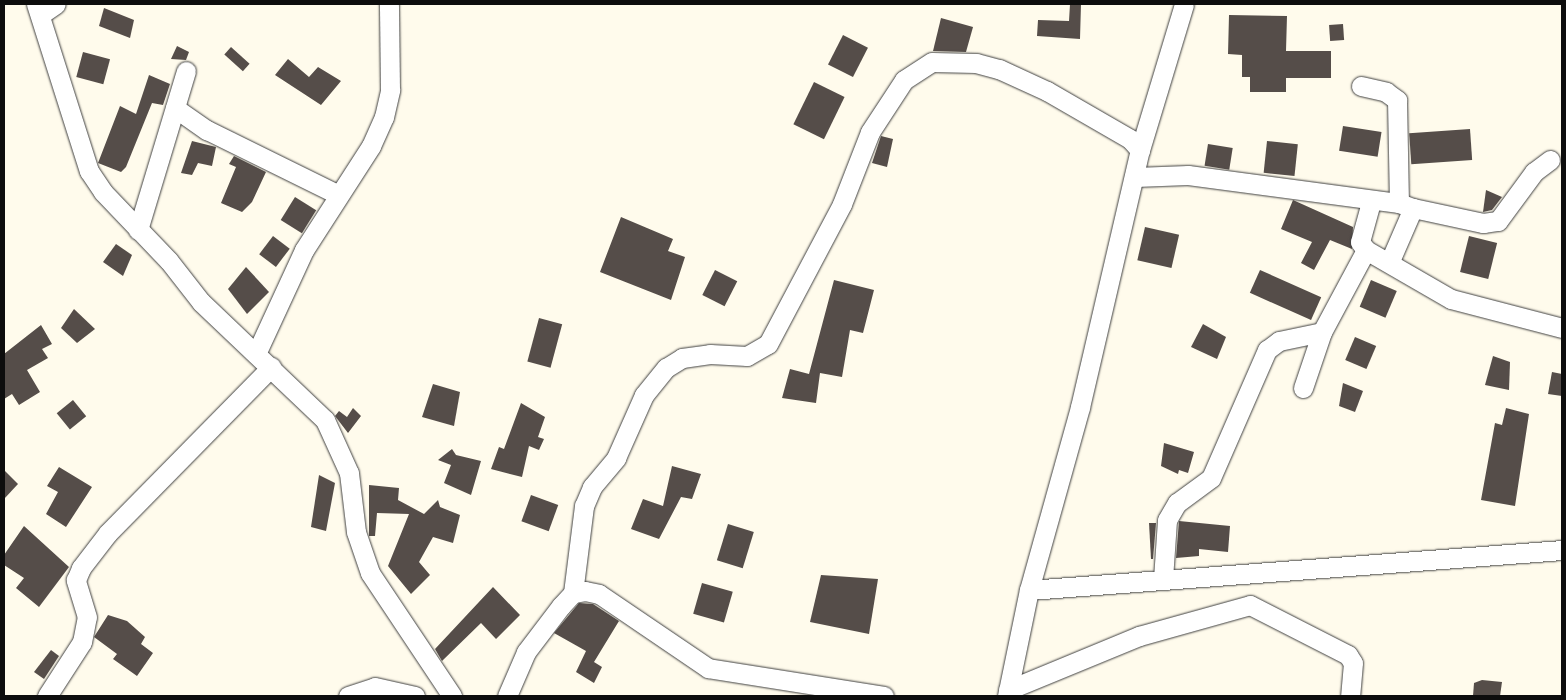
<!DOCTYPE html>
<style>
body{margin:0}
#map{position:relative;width:1566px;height:700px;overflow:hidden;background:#fffbec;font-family:"Source Serif 4",serif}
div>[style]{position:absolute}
.building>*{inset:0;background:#554d49;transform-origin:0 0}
.roads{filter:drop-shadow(0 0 1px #404040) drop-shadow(0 0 1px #404040)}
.minor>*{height:19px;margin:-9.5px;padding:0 9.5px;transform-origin:9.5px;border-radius:9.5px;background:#fff}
span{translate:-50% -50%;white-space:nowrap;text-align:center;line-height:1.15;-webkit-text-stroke:5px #fff;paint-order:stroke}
.frame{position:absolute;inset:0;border:5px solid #0d0d0d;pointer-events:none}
</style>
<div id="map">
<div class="building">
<i style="clip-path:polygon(1070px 4px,1081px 4px,1080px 39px,1037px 36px,1038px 20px,1069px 21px)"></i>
<i style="clip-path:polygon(104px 8px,134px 20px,130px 38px,99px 26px)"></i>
<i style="clip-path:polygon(1229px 15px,1287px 16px,1286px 51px,1331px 51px,1331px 78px,1286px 78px,1286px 92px,1250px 92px,1250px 77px,1242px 77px,1242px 55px,1228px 54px)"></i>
<i style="clip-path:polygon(941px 18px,973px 27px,966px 52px,933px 51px)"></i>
<i style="left:1343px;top:24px;width:16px;height:14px;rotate:86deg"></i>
<i style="left:843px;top:35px;width:28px;height:33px;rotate:27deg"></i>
<i style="clip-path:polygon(177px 46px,189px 52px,186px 60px,171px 59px)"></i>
<i style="left:231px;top:47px;width:25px;height:10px;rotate:42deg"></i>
<i style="left:83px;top:52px;width:28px;height:26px;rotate:15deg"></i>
<i style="clip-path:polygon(288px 59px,309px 77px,318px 67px,341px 81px,321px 105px,275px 75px)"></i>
<i style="clip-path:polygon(149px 75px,170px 84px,163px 105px,152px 103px,126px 167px,121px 172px,98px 163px,120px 106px,136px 114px)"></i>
<i style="left:814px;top:82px;width:34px;height:47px;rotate:26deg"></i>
<i style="left:1343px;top:126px;width:39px;height:25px;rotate:9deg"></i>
<i style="left:1470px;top:129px;width:31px;height:61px;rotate:86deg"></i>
<i style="clip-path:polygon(881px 136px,893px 139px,887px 167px,872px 163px)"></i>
<i style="clip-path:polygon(192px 141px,216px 147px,212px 166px,198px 163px,192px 175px,181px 173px)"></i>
<i style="left:1267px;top:141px;width:31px;height:32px;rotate:6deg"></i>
<i style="left:1208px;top:144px;width:25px;height:22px;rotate:9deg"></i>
<i style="clip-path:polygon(234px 156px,266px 172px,252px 202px,242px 212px,221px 203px,236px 167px,229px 164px)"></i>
<i style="clip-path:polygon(1486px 190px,1502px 197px,1492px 210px,1483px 212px)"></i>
<i style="left:295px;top:197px;width:25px;height:27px;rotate:32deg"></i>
<i style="clip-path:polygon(1293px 200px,1353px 227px,1352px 249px,1330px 240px,1314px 270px,1301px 263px,1312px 242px,1281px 229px)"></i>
<i style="clip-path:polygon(621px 217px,673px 239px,668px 251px,685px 257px,671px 300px,600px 272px)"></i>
<i style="left:1145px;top:227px;width:35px;height:34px;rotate:13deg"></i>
<i style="left:273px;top:236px;width:21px;height:23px;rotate:37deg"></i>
<i style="left:1469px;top:236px;width:29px;height:37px;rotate:14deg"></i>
<i style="clip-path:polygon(116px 244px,132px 255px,123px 276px,103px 262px)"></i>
<i style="clip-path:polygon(246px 267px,269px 292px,247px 314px,228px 289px)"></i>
<i style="left:715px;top:270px;width:25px;height:28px;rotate:27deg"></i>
<i style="left:1260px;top:270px;width:67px;height:25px;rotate:24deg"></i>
<i style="clip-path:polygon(834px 280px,874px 290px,863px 333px,850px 330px,842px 377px,820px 373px,816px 403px,782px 398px,790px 369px,809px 374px)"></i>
<i style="left:1371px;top:280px;width:28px;height:29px;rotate:23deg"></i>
<i style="clip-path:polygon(74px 309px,95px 329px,77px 343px,61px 328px)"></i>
<i style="left:539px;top:318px;width:24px;height:45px;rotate:15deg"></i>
<i style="clip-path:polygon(1203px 324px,1226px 337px,1217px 359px,1191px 347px)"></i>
<i style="clip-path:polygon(41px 325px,52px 344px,42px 349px,48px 358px,27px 370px,40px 392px,19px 405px,12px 394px,4px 399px,4px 354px)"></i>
<i style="left:1355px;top:337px;width:23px;height:25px;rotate:23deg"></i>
<i style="clip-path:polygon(1493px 356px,1510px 362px,1509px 390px,1485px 385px)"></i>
<i style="clip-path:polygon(1552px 372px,1562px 374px,1562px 396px,1548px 394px)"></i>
<i style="clip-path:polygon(1343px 383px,1363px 391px,1355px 412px,1339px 406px)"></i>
<i style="clip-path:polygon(433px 384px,460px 392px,454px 426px,422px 417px)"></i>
<i style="left:73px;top:400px;width:21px;height:21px;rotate:51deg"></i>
<i style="clip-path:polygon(521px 403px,545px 417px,538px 437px,544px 439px,539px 450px,529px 446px,522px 477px,491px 469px,499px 447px,504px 449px)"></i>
<i style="clip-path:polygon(353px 408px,361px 416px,348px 433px,335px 416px,339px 411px,347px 417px)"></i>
<i style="clip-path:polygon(1506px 408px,1529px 414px,1515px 506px,1481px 500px,1495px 423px,1502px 425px)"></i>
<i style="clip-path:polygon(1164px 443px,1194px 452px,1188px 473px,1179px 470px,1178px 474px,1161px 466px)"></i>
<i style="clip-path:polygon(452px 449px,456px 455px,481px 461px,471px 495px,444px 483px,451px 465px,438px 460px)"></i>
<i style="clip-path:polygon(672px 466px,701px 474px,692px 499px,681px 497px,659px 539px,631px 529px,643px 499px,663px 506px)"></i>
<i style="clip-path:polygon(59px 467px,92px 487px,66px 527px,46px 514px,58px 492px,47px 486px)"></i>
<i style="clip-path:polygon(4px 470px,18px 484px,4px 499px)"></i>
<i style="clip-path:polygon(319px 475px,335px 483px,326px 531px,311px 527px)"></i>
<i style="clip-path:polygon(369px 485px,399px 488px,398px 500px,424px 514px,438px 500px,440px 507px,460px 515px,453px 543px,433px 537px,419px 562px,430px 575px,411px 594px,388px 566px,409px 514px,377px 513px,375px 536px,369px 536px)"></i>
<i style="left:531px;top:495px;width:29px;height:28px;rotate:20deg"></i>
<i style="clip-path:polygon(1179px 521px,1230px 526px,1228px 552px,1199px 549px,1199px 556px,1176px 558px)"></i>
<i style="clip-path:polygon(1149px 523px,1156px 523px,1153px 559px,1151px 559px)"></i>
<i style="left:728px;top:524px;width:27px;height:38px;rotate:17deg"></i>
<i style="clip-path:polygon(24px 526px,69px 567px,39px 607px,16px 588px,24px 578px,4px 565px,4px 555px)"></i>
<i style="clip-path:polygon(821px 575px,878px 579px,869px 634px,810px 622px)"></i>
<i style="left:702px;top:583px;width:32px;height:32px;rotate:16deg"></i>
<i style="clip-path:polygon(493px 587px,520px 615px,496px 639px,481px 623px,442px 661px,435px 649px)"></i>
<i style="clip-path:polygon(579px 603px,593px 604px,619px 621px,594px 662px,602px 667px,594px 683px,576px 672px,586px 651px,554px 633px)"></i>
<i style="clip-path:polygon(108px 615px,127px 621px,145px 637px,141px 644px,153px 653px,137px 676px,113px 659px,117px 654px,94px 637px)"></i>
<i style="clip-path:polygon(51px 650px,59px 656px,44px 679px,34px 672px)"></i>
<i style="clip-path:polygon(1482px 680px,1502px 682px,1500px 696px,1473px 696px,1474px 683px)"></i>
</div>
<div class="roads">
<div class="minor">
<i style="left:36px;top:4px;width:175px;rotate:72.4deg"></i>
<i style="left:89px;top:171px;width:25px;rotate:56deg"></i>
<i style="left:103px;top:192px;width:95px;rotate:46.3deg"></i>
<i style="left:169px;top:261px;width:52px;rotate:52deg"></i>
<i style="left:201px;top:302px;width:171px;rotate:43.6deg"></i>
<i style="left:325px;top:420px;width:58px;rotate:65.6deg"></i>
<i style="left:349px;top:473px;width:59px;rotate:83.2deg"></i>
<i style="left:356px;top:532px;width:43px;rotate:71.1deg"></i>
<i style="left:370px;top:573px;width:148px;rotate:56.3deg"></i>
<i style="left:40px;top:15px;width:19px;rotate:-35deg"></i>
<i style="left:1361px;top:86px;width:26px;rotate:13deg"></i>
<i style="left:1386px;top:92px;width:14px;rotate:36deg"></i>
<i style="left:1397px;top:100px;width:103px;rotate:88.9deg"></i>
<i style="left:175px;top:108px;width:39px;rotate:35deg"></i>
<i style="left:207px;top:130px;width:147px;rotate:26.2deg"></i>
<i style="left:1135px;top:177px;width:53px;rotate:-2.2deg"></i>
<i style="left:1188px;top:175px;width:213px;rotate:7.6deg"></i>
<i style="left:1399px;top:203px;width:15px;rotate:20deg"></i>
<i style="left:1413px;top:208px;width:58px;rotate:113.5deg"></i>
<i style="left:1371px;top:202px;width:41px;rotate:105.4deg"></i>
<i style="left:1360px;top:242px;width:10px;rotate:53deg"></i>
<i style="left:1366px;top:250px;width:98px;rotate:30deg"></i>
<i style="left:1451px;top:299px;width:115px;rotate:14.6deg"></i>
<i style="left:1413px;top:208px;width:72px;rotate:12.1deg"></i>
<i style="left:1483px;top:223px;width:15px;rotate:-8deg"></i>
<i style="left:1498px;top:221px;width:61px;rotate:-53.7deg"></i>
<i style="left:1534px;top:172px;width:20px;rotate:-37deg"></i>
<i style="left:138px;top:230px;width:166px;rotate:-73.2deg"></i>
<i style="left:256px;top:354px;width:115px;rotate:-65.2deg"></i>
<i style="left:304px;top:250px;width:124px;rotate:-57.2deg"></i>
<i style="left:371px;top:146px;width:32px;rotate:-66deg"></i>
<i style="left:384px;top:117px;width:28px;rotate:-77deg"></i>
<i style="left:390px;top:90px;width:86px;rotate:-90.7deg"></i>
<i style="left:1303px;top:388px;width:59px;rotate:-71.3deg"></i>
<i style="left:1322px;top:332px;width:93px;rotate:-61.8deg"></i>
<i style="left:1163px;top:579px;width:59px;rotate:-86.1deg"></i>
<i style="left:1167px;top:520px;width:20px;rotate:-60deg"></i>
<i style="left:1177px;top:503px;width:42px;rotate:-36.3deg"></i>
<i style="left:1211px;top:478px;width:140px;rotate:-66.4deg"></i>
<i style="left:1267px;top:350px;width:15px;rotate:-37deg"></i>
<i style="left:1279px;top:341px;width:44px;rotate:-11.8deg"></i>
<i style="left:1029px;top:590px;width:534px;rotate:-4.29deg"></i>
<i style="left:573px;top:593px;width:88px;rotate:-82.8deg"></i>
<i style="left:584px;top:506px;width:21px;rotate:-67deg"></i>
<i style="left:592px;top:487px;width:38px;rotate:-50deg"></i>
<i style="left:616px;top:458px;width:69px;rotate:-66deg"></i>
<i style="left:644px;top:395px;width:35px;rotate:-51deg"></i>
<i style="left:666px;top:368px;width:19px;rotate:-32deg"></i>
<i style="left:682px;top:358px;width:28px;rotate:-8deg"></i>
<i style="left:710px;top:354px;width:37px;rotate:3deg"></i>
<i style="left:747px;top:356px;width:24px;rotate:-30deg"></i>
<i style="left:768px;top:344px;width:158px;rotate:-62.1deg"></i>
<i style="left:842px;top:204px;width:77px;rotate:-68.7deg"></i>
<i style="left:870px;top:132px;width:62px;rotate:-56.8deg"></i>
<i style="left:904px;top:80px;width:33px;rotate:-33deg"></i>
<i style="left:932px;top:62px;width:44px;rotate:1.3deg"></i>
<i style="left:976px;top:63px;width:24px;rotate:15deg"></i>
<i style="left:999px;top:69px;width:53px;rotate:24.6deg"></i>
<i style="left:1047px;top:91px;width:96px;rotate:30deg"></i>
<i style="left:1130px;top:139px;width:15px;rotate:48deg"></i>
<i style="left:1008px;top:690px;width:142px;rotate:-22.4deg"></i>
<i style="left:1139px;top:636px;width:115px;rotate:-15.6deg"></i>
<i style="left:1250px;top:605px;width:110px;rotate:27deg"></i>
<i style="left:1348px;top:655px;width:9px;rotate:58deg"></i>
<i style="left:1353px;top:663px;width:33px;rotate:95deg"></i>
<i style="left:47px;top:696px;width:64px;rotate:-57.1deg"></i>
<i style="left:82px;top:642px;width:25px;rotate:-79deg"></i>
<i style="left:87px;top:617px;width:39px;rotate:-107deg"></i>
<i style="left:76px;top:580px;width:13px;rotate:-67deg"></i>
<i style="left:81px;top:568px;width:44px;rotate:-52.4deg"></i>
<i style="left:108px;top:533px;width:233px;rotate:-45.5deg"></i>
<i style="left:348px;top:696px;width:28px;rotate:-18deg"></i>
<i style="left:375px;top:687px;width:41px;rotate:12.7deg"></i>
<i style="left:507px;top:696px;width:48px;rotate:-66.6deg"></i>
<i style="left:526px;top:652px;width:58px;rotate:-52.7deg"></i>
<i style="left:561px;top:606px;width:18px;rotate:-47deg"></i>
<i style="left:573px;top:593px;width:12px;rotate:-9deg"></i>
<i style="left:585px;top:591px;width:14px;rotate:12deg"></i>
<i style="left:599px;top:594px;width:132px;rotate:34.2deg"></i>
<i style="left:708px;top:668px;width:178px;rotate:9deg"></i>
<i style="left:1007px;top:696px;width:108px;rotate:-78.3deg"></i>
<i style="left:1029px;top:590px;width:190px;rotate:-74.4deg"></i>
<i style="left:1080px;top:407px;width:264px;rotate:-76.9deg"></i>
<i style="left:1140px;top:150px;width:152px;rotate:-73.2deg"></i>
</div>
</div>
<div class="frame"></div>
</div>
